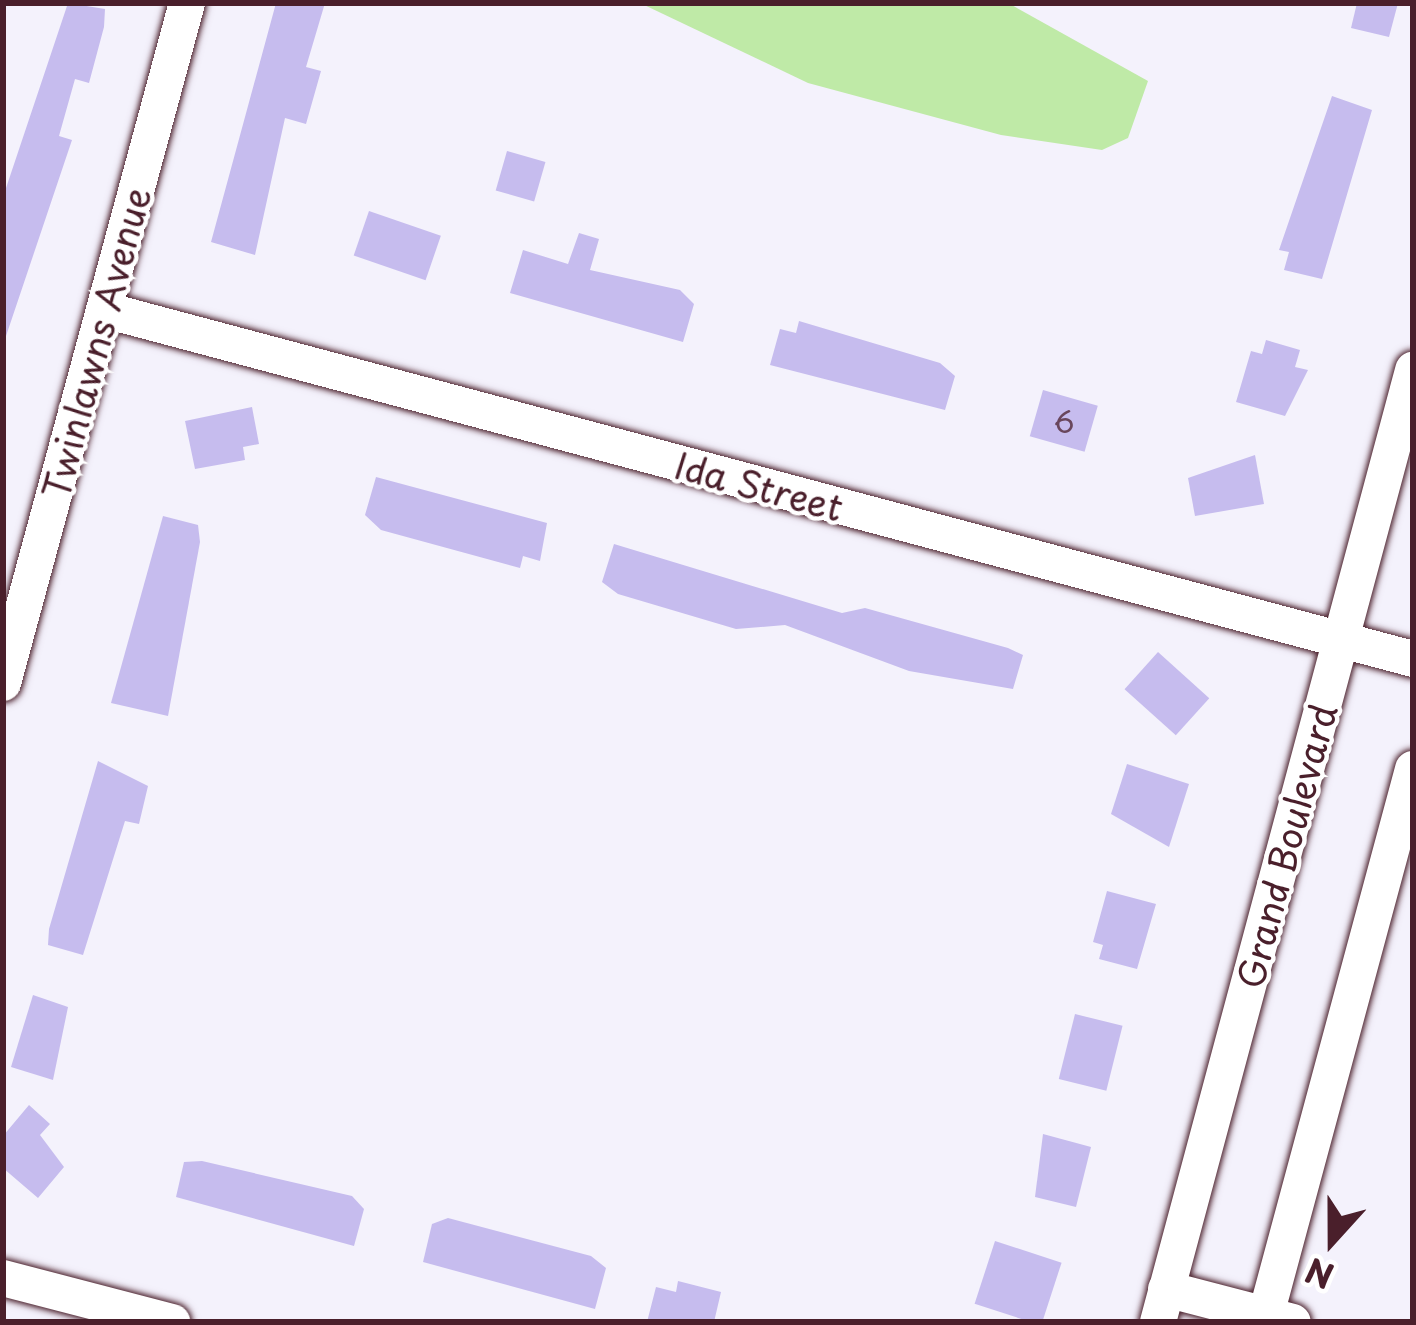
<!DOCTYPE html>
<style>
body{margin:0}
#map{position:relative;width:1416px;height:1325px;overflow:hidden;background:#f4f2fc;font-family:"Playpen Sans",sans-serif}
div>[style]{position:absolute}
.green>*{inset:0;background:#bfeaa7}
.building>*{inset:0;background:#c6bcee;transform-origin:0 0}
.roads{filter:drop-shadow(0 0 3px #4a1f2b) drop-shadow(0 0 3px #4a1f2b)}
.minor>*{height:36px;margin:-18px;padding:0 18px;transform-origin:18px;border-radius:18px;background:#fff}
span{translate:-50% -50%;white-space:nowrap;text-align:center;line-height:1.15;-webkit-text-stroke:9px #fff;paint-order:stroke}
.number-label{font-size:30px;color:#69465c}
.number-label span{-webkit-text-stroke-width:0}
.street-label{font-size:36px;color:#4a1f2b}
.frame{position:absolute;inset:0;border:6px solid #4a1f2b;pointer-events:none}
.north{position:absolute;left:1272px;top:1181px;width:120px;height:120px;-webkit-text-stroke:9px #fff;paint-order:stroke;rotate:201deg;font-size:33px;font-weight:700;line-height:48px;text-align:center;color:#4a1f2b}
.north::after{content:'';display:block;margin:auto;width:42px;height:54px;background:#4a1f2b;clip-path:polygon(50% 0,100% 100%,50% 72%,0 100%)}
</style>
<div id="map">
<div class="green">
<i style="clip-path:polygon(640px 3px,1008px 3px,1148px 81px,1128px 138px,1102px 150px,1001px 135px,808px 83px)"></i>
</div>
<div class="building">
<i style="clip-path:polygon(68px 3px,105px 9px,104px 27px,89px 83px,75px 79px,59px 136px,72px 140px,3px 345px,3px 197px)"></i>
<i style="clip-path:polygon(276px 3px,325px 3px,306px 67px,321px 71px,306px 124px,285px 118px,255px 255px,211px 242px)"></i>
<i style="clip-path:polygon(1357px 3px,1398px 3px,1389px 37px,1351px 28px)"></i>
<i style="clip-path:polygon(1332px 96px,1372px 110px,1322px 279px,1284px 270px,1289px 252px,1279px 250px)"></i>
<i style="left:507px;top:151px;width:40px;height:41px;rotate:16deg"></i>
<i style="left:369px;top:211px;width:76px;height:47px;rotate:19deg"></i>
<i style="clip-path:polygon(579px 233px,599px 239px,590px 270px,680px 290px,694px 304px,683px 342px,510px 293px,523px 250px,568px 264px)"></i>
<i style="clip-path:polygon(799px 321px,940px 363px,955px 376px,945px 410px,770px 365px,780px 329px,796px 333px)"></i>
<i style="clip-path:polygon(1266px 340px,1300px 350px,1295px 367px,1308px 370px,1285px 416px,1236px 402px,1251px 351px,1262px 354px)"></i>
<i style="left:1043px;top:390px;width:57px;height:48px;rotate:16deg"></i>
<i style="clip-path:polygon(252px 407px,259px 444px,243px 447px,245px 460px,195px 469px,185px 421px)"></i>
<i style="clip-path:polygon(1255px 455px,1264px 504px,1195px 516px,1188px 478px)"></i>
<i style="clip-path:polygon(376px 477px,547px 523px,540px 561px,523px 556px,520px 568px,381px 530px,365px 515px)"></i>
<i style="clip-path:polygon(163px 516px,198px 525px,200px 542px,168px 716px,111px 703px)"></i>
<i style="clip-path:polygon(614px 544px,842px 613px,865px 608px,1008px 648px,1023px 655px,1013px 689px,909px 671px,785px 625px,736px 629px,618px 594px,602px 582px)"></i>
<i style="left:1158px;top:652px;width:69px;height:50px;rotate:42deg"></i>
<i style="clip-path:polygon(98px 761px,148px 786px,139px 824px,125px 821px,83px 955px,48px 945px,49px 929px)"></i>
<i style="clip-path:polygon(1127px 764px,1189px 784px,1169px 847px,1111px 814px)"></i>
<i style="clip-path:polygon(1107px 891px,1156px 904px,1137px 969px,1099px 959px,1103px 945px,1093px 942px)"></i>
<i style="clip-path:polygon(33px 995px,68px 1007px,53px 1080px,11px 1067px)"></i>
<i style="left:1075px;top:1014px;width:49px;height:67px;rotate:14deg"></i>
<i style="clip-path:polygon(29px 1105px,50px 1124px,40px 1135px,64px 1167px,38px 1198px,3px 1168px,3px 1136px)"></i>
<i style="clip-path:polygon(1043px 1134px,1091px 1147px,1076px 1207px,1035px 1197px)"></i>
<i style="clip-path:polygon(202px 1161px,352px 1196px,364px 1209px,354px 1246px,176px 1197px,184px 1162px)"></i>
<i style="clip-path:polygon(448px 1218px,591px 1256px,606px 1268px,595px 1309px,423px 1262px,432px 1224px)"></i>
<i style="left:995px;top:1241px;width:70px;height:66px;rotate:18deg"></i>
<i style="clip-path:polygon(678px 1281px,721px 1292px,714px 1322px,647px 1322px,656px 1287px,676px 1292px)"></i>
</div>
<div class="roads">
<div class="minor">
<i style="left:105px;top:310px;width:1354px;rotate:14.94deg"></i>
<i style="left:3px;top:683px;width:704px;rotate:-74.86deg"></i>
<i style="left:3px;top:1278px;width:175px;rotate:14.6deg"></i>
<i style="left:1166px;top:1289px;width:131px;rotate:14.6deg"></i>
<i style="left:1158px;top:1322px;width:986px;rotate:-75deg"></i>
<i style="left:1264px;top:1322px;width:573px;rotate:-74.92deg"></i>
</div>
</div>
<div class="number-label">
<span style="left:1064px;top:421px">6</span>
</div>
<div class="street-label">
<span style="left:96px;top:343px;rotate:-75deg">Twinlawns Avenue</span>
<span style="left:759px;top:486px;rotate:15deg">Ida Street</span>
<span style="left:1286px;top:846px;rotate:-75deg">Grand Boulevard</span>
</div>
<div class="frame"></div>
<div class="north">N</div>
</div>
